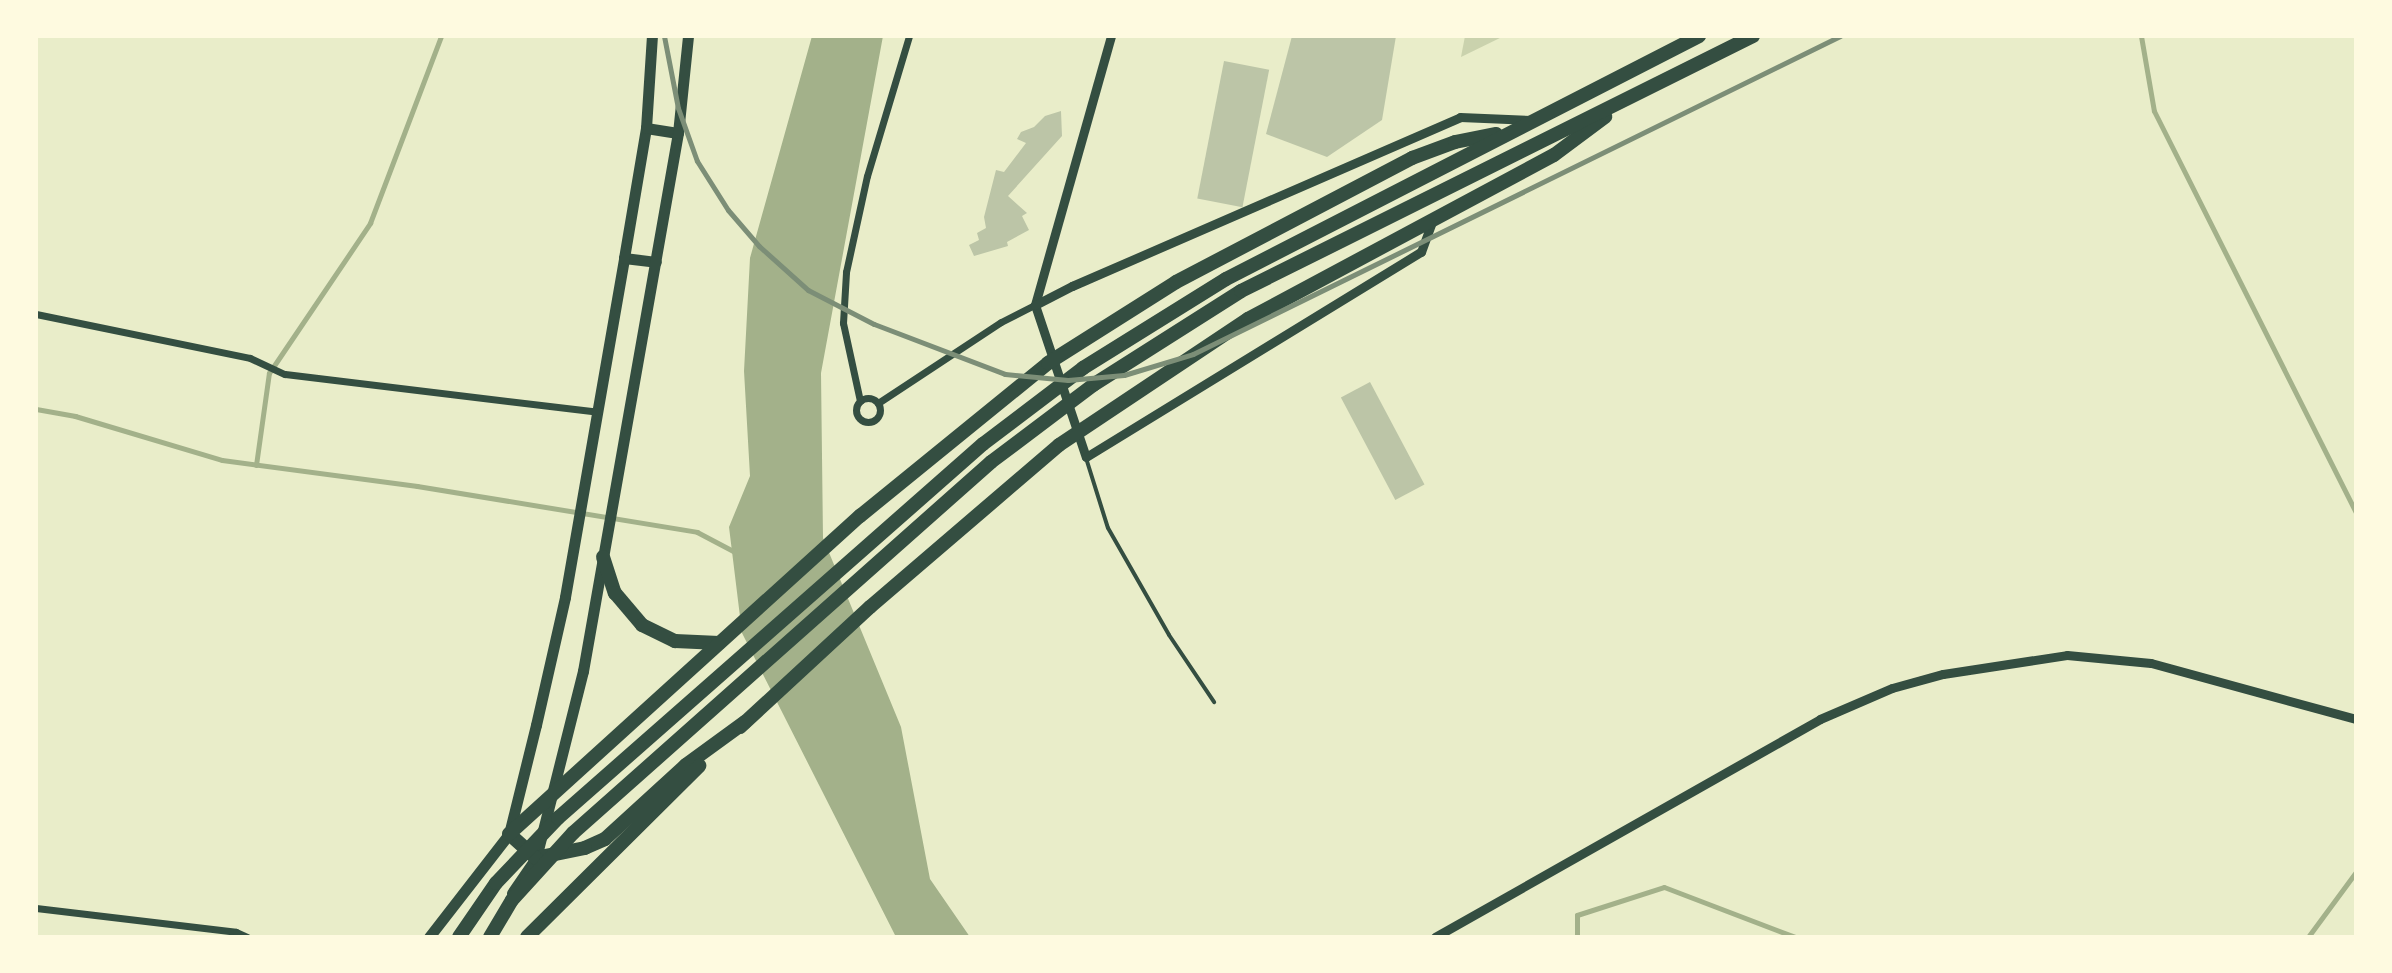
<!DOCTYPE html>
<style>
body{margin:0}
#map{position:relative;width:2392px;height:973px;overflow:hidden;background:#e9edc9;font-family:Cabin,sans-serif}
div>[style]{position:absolute}
.green>*{inset:0;background:#cad2ad}
.water>*{inset:0;background:#a3b18a}
.stream>*{height:5px;margin:-2.5px;padding:0 2.5px;transform-origin:2.5px;border-radius:2.5px;background:#a3b18a}
.building>*{inset:0;background:#bcc5a7;transform-origin:0 0}
.service>*{height:4px;margin:-2px;padding:0 2px;transform-origin:2px;border-radius:2px;background:#344e41}
.minor>*{height:7px;margin:-3.5px;padding:0 3.5px;transform-origin:3.5px;border-radius:3.5px;background:#344e41}
.minor>.ring{margin:-3.5px;padding:0;box-sizing:content-box;background:none;border:7px solid #344e41;border-radius:50%}
.tertiary>*{height:9px;margin:-4.5px;padding:0 4.5px;transform-origin:4.5px;border-radius:4.5px;background:#344e41}
.primary>*{height:11px;margin:-5.5px;padding:0 5.5px;transform-origin:5.5px;border-radius:5.5px;background:#344e41}
.motorway>*{height:14px;margin:-7px;padding:0 7px;transform-origin:7px;border-radius:7px;background:#344e41}
.rail>*{height:5px;margin:-2.5px;padding:0 2.5px;transform-origin:2.5px;border-radius:2.5px;background:#7c8e77}
span{translate:-50% -50%;white-space:nowrap;text-align:center;line-height:1.15;-webkit-text-stroke:8px #fefae0;paint-order:stroke}
.frame{position:absolute;inset:0;border:38px solid #fefae0;pointer-events:none}
</style>
<div id="map">
<div class="green">
<i style="clip-path:polygon(1465px 36px,1504px 36px,1461px 57px)"></i>
</div>
<div class="water">
<i style="clip-path:polygon(812px 36px,883px 36px,821px 373px,823px 538px,901px 727px,930px 879px,970px 937px,896px 937px,742px 633px,729px 527px,750px 476px,744px 371px,750px 258px)"></i>
</div>
<div class="stream">
<i style="left:2141px;top:36px;width:76px;rotate:80.2deg"></i>
<i style="left:2154px;top:111px;width:449px;rotate:63.3deg"></i>
<i style="left:36px;top:409px;width:40px;rotate:10deg"></i>
<i style="left:75px;top:416px;width:153px;rotate:16.7deg"></i>
<i style="left:222px;top:460px;width:197px;rotate:7.6deg"></i>
<i style="left:417px;top:486px;width:284px;rotate:9.3deg"></i>
<i style="left:697px;top:532px;width:45px;rotate:27.7deg"></i>
<i style="left:256px;top:465px;width:93px;rotate:-82deg"></i>
<i style="left:269px;top:373px;width:181px;rotate:-56deg"></i>
<i style="left:370px;top:223px;width:200px;rotate:-69.2deg"></i>
<i style="left:1577px;top:937px;width:22px;rotate:-90deg"></i>
<i style="left:1577px;top:915px;width:91px;rotate:-17.8deg"></i>
<i style="left:1664px;top:887px;width:140px;rotate:20.9deg"></i>
<i style="left:2308px;top:937px;width:81px;rotate:-53.6deg"></i>
</div>
<div class="building">
<i style="clip-path:polygon(1292px 36px,1396px 36px,1382px 120px,1327px 157px,1266px 134px)"></i>
<i style="left:1224px;top:61px;width:46px;height:140px;rotate:11deg"></i>
<i style="clip-path:polygon(1061px 111px,1062px 136px,1008px 196px,1027px 213px,1022px 216px,1029px 230px,1007px 242px,1008px 246px,974px 256px,969px 245px,979px 240px,977px 233px,986px 228px,984px 217px,996px 170px,1004px 172px,1026px 143px,1017px 139px,1021px 132px,1034px 127px,1045px 116px)"></i>
<i style="left:1370px;top:382px;width:116px;height:33px;rotate:62deg"></i>
</div>
<div class="service">
<i style="left:1086px;top:458px;width:73px;rotate:72.6deg"></i>
<i style="left:1108px;top:528px;width:123px;rotate:60.3deg"></i>
<i style="left:1169px;top:635px;width:81px;rotate:56.1deg"></i>
</div>
<div class="minor">
<i style="left:36px;top:314px;width:218px;rotate:11.6deg"></i>
<i style="left:250px;top:358px;width:38px;rotate:25deg"></i>
<i style="left:285px;top:374px;width:315px;rotate:6.9deg"></i>
<i class="ring" style="left:856px;top:398px;width:17px;height:17px"></i>
<i style="left:860px;top:401px;width:80px;rotate:-102.3deg"></i>
<i style="left:843px;top:323px;width:51px;rotate:-86.6deg"></i>
<i style="left:846px;top:272px;width:98px;rotate:-77.7deg"></i>
<i style="left:867px;top:176px;width:146px;rotate:-73.3deg"></i>
<i style="left:878px;top:403px;width:147px;rotate:-33.4deg"></i>
<i style="left:1001px;top:322px;width:38px;rotate:-27deg"></i>
<i style="left:36px;top:908px;width:201px;rotate:6.8deg"></i>
<i style="left:236px;top:932px;width:12px;rotate:24deg"></i>
</div>
<div class="tertiary">
<i style="left:1111px;top:36px;width:280px;rotate:105.8deg"></i>
<i style="left:1035px;top:305px;width:160px;rotate:71.5deg"></i>
<i style="left:1086px;top:457px;width:393px;rotate:-31.5deg"></i>
<i style="left:1421px;top:252px;width:33px;rotate:-70deg"></i>
<i style="left:1035px;top:305px;width:42px;rotate:-27.2deg"></i>
<i style="left:1072px;top:286px;width:423px;rotate:-23.5deg"></i>
<i style="left:1460px;top:117px;width:71px;rotate:2.4deg"></i>
<i style="left:1435px;top:937px;width:442px;rotate:-29.5deg"></i>
<i style="left:1820px;top:719px;width:78px;rotate:-23.3deg"></i>
<i style="left:1892px;top:688px;width:53px;rotate:-15.4deg"></i>
<i style="left:1943px;top:674px;width:125px;rotate:-8.7deg"></i>
<i style="left:2067px;top:655px;width:84px;rotate:5.4deg"></i>
<i style="left:2151px;top:663px;width:213px;rotate:15.3deg"></i>
</div>
<div class="primary">
<i style="left:646px;top:128px;width:32px;rotate:9deg"></i>
<i style="left:624px;top:258px;width:32px;rotate:7deg"></i>
<i style="left:512px;top:893px;width:42px;rotate:-55.6deg"></i>
<i style="left:536px;top:858px;width:193px;rotate:-75.9deg"></i>
<i style="left:583px;top:671px;width:546px;rotate:-79.99deg"></i>
<i style="left:678px;top:133px;width:98px;rotate:-84.1deg"></i>
<i style="left:429px;top:937px;width:130px;rotate:-52.2deg"></i>
<i style="left:509px;top:834px;width:112px;rotate:-76.1deg"></i>
<i style="left:536px;top:725px;width:131px;rotate:-77.2deg"></i>
<i style="left:565px;top:597px;width:344px;rotate:-80.1deg"></i>
<i style="left:624px;top:258px;width:132px;rotate:-80.4deg"></i>
<i style="left:646px;top:128px;width:92px;rotate:-86.3deg"></i>
</div>
<div class="motorway">
<i style="left:603px;top:557px;width:38px;rotate:72deg"></i>
<i style="left:615px;top:593px;width:42px;rotate:49.8deg"></i>
<i style="left:642px;top:625px;width:37px;rotate:26deg"></i>
<i style="left:675px;top:641px;width:44px;rotate:2.6deg"></i>
<i style="left:745px;top:722px;width:73px;rotate:143.9deg"></i>
<i style="left:686px;top:765px;width:110px;rotate:137.6deg"></i>
<i style="left:605px;top:839px;width:22px;rotate:156deg"></i>
<i style="left:585px;top:848px;width:50px;rotate:168.5deg"></i>
<i style="left:536px;top:858px;width:36px;rotate:-138deg"></i>
<i style="left:509px;top:834px;width:474px;rotate:-42.2deg"></i>
<i style="left:860px;top:516px;width:242px;rotate:-39.1deg"></i>
<i style="left:1048px;top:363px;width:151px;rotate:-32.3deg"></i>
<i style="left:1176px;top:282px;width:267px;rotate:-27.7deg"></i>
<i style="left:1412px;top:158px;width:46px;rotate:-20.4deg"></i>
<i style="left:1455px;top:142px;width:42px;rotate:-11deg"></i>
<i style="left:740px;top:727px;width:177px;rotate:-42.7deg"></i>
<i style="left:870px;top:607px;width:249px;rotate:-40.6deg"></i>
<i style="left:1059px;top:445px;width:227px;rotate:-33.7deg"></i>
<i style="left:1248px;top:319px;width:347px;rotate:-28.2deg"></i>
<i style="left:1554px;top:155px;width:64px;rotate:-36.7deg"></i>
<i style="left:459px;top:937px;width:65px;rotate:-55.6deg"></i>
<i style="left:496px;top:883px;width:90px;rotate:-46.4deg"></i>
<i style="left:558px;top:818px;width:566px;rotate:-41.35deg"></i>
<i style="left:983px;top:444px;width:126px;rotate:-37.2deg"></i>
<i style="left:1083px;top:368px;width:168px;rotate:-31.9deg"></i>
<i style="left:1226px;top:279px;width:532px;rotate:-27.19deg"></i>
<i style="left:490px;top:937px;width:43px;rotate:-59.3deg"></i>
<i style="left:512px;top:900px;width:91px;rotate:-47.7deg"></i>
<i style="left:573px;top:833px;width:559px;rotate:-41.59deg"></i>
<i style="left:991px;top:462px;width:128px;rotate:-37deg"></i>
<i style="left:1093px;top:385px;width:175px;rotate:-32.4deg"></i>
<i style="left:1241px;top:291px;width:572px;rotate:-26.48deg"></i>
<i style="left:527px;top:937px;width:243px;rotate:-44.8deg"></i>
</div>
<div class="rail">
<i style="left:664px;top:36px;width:73px;rotate:79deg"></i>
<i style="left:678px;top:108px;width:56px;rotate:70.3deg"></i>
<i style="left:697px;top:161px;width:58px;rotate:57.7deg"></i>
<i style="left:728px;top:210px;width:48px;rotate:49.3deg"></i>
<i style="left:759px;top:246px;width:66px;rotate:41.9deg"></i>
<i style="left:808px;top:290px;width:74px;rotate:27.3deg"></i>
<i style="left:874px;top:324px;width:140px;rotate:20.9deg"></i>
<i style="left:1005px;top:374px;width:63px;rotate:5.4deg"></i>
<i style="left:1068px;top:380px;width:56px;rotate:-5.1deg"></i>
<i style="left:1124px;top:375px;width:72px;rotate:-16.9deg"></i>
<i style="left:1193px;top:354px;width:721px;rotate:-26.17deg"></i>
</div>
<div class="frame"></div>
</div>
